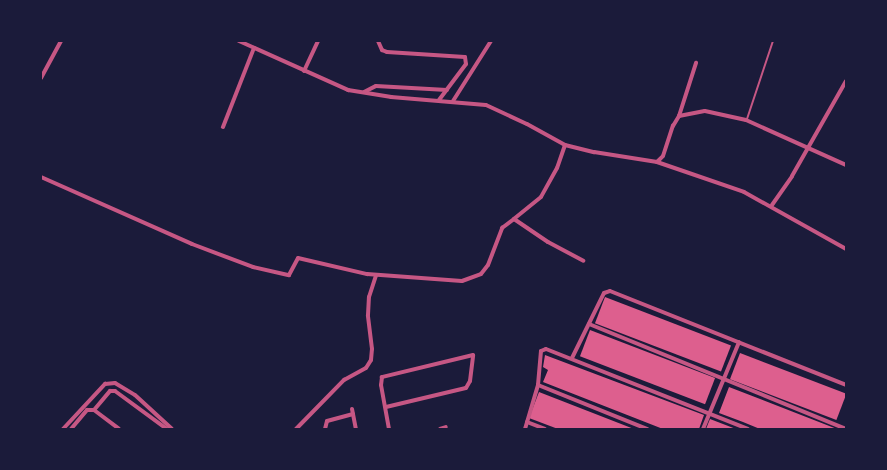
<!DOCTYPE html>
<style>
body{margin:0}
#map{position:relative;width:887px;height:470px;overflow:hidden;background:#1b1b3a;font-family:Inter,sans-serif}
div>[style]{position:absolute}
.building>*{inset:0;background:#dd5f8e;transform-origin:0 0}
.service>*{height:2px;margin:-1px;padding:0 1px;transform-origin:1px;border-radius:1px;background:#c65784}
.minor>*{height:4px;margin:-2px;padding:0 2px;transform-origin:2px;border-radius:2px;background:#c65784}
span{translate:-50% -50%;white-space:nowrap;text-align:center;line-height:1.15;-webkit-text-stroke:3.5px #1b1b3a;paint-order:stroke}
.frame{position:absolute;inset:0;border:42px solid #1b1b3a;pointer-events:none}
</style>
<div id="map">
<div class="building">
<i style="left:605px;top:297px;width:135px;height:28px;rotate:21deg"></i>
<i style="left:590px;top:330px;width:134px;height:28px;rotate:21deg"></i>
<i style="left:740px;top:353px;width:114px;height:28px;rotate:21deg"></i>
<i style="clip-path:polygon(545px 355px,704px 415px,699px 429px,663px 429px,543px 382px,548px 370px,543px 367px)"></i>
<i style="clip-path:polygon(729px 387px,837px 429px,760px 429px,743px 422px,719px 413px)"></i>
<i style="clip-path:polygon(539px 392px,634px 429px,558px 429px,529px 418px)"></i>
<i style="clip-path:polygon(710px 419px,736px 429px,706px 429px)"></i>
</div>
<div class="service">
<i style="left:747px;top:119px;width:82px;rotate:-71.6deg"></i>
</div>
<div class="minor">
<i style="left:239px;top:41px;width:120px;rotate:24.2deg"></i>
<i style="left:348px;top:90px;width:44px;rotate:9.2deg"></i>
<i style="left:391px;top:97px;width:95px;rotate:4.8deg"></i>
<i style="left:486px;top:105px;width:45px;rotate:24.9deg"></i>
<i style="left:527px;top:124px;width:43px;rotate:28.9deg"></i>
<i style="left:565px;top:145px;width:30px;rotate:14deg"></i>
<i style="left:594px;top:152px;width:64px;rotate:9deg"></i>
<i style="left:657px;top:162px;width:8px;rotate:-45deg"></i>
<i style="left:663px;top:156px;width:32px;rotate:-72deg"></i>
<i style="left:673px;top:126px;width:12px;rotate:-59deg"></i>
<i style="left:679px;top:116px;width:26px;rotate:-11deg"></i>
<i style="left:705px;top:111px;width:42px;rotate:12.4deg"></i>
<i style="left:746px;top:120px;width:110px;rotate:24.2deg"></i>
<i style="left:378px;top:41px;width:10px;rotate:66deg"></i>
<i style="left:382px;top:50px;width:5px;rotate:22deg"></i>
<i style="left:387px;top:52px;width:78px;rotate:3.7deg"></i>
<i style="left:465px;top:57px;width:7px;rotate:82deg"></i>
<i style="left:466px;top:64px;width:45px;rotate:126.9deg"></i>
<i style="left:304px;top:71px;width:33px;rotate:-65deg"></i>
<i style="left:41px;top:78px;width:42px;rotate:-61.6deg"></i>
<i style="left:364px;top:92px;width:13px;rotate:-27deg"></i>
<i style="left:376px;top:86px;width:71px;rotate:3.2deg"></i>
<i style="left:453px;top:101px;width:71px;rotate:-57.7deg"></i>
<i style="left:679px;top:116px;width:56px;rotate:-72.2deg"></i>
<i style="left:223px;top:127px;width:85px;rotate:-68.6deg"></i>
<i style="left:565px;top:145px;width:24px;rotate:109deg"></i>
<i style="left:557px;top:168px;width:33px;rotate:119deg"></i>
<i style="left:541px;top:197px;width:35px;rotate:141deg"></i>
<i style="left:514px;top:219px;width:41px;rotate:34.1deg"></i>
<i style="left:548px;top:242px;width:40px;rotate:28deg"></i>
<i style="left:657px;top:162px;width:92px;rotate:19deg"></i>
<i style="left:744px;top:192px;width:117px;rotate:29.2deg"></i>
<i style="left:41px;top:177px;width:165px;rotate:23.9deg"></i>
<i style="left:192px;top:244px;width:65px;rotate:20.7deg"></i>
<i style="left:253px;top:267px;width:37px;rotate:13deg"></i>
<i style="left:289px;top:275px;width:19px;rotate:-62deg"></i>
<i style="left:298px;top:258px;width:71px;rotate:13.1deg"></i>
<i style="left:367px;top:274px;width:95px;rotate:4.2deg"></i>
<i style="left:462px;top:281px;width:20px;rotate:-20deg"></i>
<i style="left:481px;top:274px;width:11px;rotate:-52deg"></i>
<i style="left:488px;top:265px;width:40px;rotate:-69deg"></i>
<i style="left:502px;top:228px;width:15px;rotate:-37deg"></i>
<i style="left:772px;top:205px;width:35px;rotate:-55deg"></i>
<i style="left:792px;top:176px;width:109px;rotate:-60.4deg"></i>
<i style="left:589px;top:324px;width:278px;rotate:22.2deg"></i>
<i style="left:572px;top:358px;width:72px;rotate:-63.8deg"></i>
<i style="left:604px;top:293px;width:6px;rotate:-18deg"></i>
<i style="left:610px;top:291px;width:254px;rotate:21.7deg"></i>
<i style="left:538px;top:385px;width:118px;rotate:22deg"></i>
<i style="left:386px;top:407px;width:82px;rotate:-13.4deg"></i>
<i style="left:466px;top:388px;width:8px;rotate:-60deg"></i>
<i style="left:470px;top:381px;width:26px;rotate:-83deg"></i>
<i style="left:473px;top:355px;width:94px;rotate:166.4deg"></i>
<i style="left:382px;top:377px;width:8px;rotate:97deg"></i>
<i style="left:381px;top:385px;width:45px;rotate:79.7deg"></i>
<i style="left:352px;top:409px;width:20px;rotate:79deg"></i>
<i style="left:94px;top:410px;width:31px;rotate:37deg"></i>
<i style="left:527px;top:422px;width:19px;rotate:21deg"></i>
<i style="left:63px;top:429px;width:62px;rotate:-47deg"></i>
<i style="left:105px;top:384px;width:10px;rotate:-6deg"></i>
<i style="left:115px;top:383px;width:23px;rotate:31deg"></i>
<i style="left:135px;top:395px;width:50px;rotate:42.6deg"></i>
<i style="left:71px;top:429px;width:25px;rotate:-50deg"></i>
<i style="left:87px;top:410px;width:7px"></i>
<i style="left:94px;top:410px;width:25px;rotate:-50deg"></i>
<i style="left:110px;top:391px;width:5px"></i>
<i style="left:115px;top:391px;width:64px;rotate:36.2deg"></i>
<i style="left:296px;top:429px;width:69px;rotate:-45.6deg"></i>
<i style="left:344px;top:380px;width:25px;rotate:-29deg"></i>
<i style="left:366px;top:368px;width:9px;rotate:-58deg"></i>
<i style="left:371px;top:360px;width:11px;rotate:-85deg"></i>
<i style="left:372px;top:349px;width:34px;rotate:-97deg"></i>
<i style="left:368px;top:315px;width:18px;rotate:-87deg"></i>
<i style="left:369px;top:297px;width:23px;rotate:-72deg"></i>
<i style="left:325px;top:429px;width:8px;rotate:-76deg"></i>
<i style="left:327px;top:421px;width:27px;rotate:-15deg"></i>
<i style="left:440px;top:429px;width:6px;rotate:-18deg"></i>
<i style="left:525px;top:429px;width:46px;rotate:-73.5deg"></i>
<i style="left:538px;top:385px;width:34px;rotate:-85deg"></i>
<i style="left:541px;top:351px;width:5px;rotate:-22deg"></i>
<i style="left:546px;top:349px;width:217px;rotate:21.6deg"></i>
<i style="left:703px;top:429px;width:94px;rotate:-67.5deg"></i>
</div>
<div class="frame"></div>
</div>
